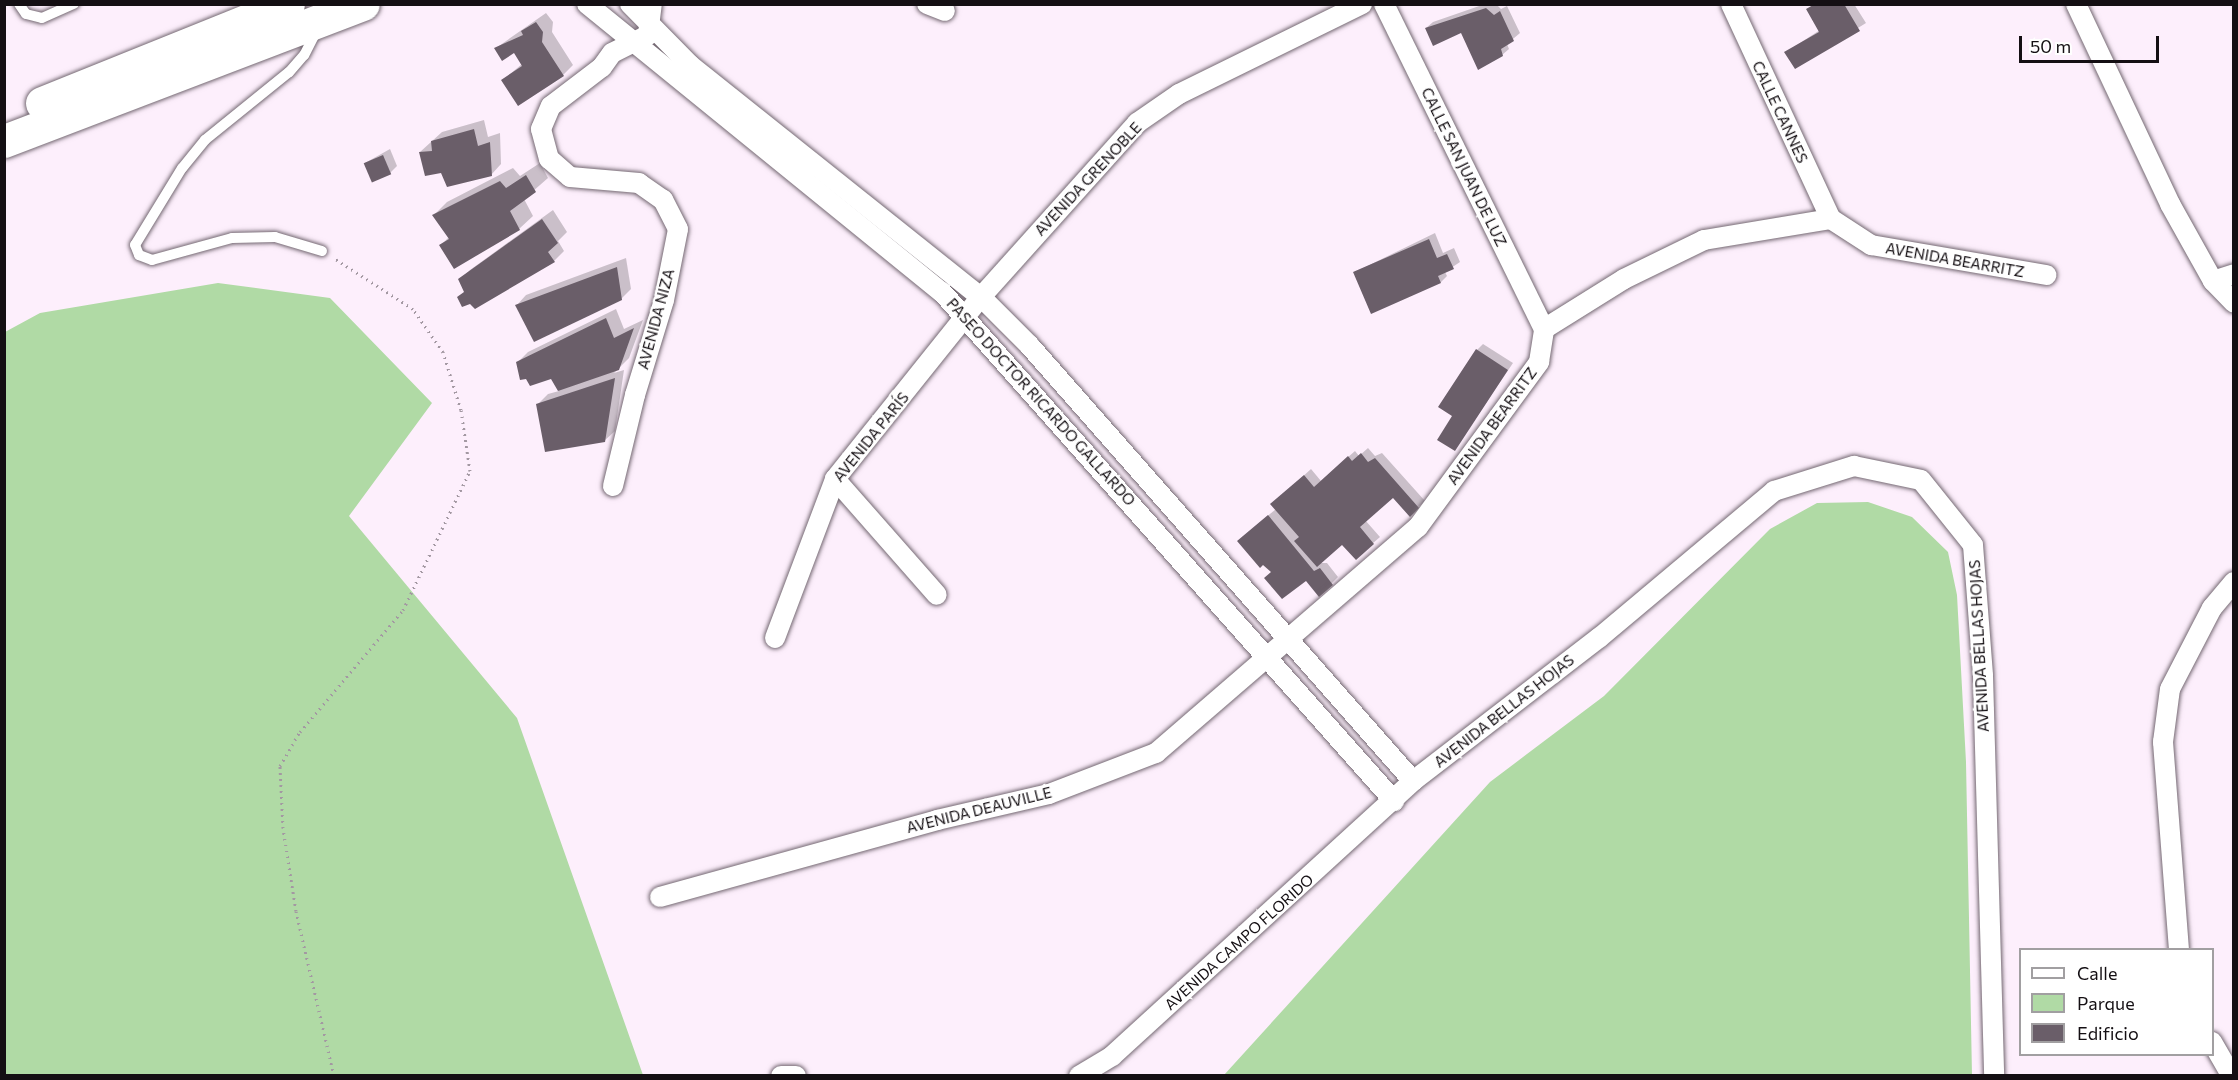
<!DOCTYPE html>
<meta charset="utf-8">
<style>
body{margin:0}
#map{position:relative;width:2238px;height:1080px;overflow:hidden;background:#fdeffc;font-family:Commissioner,sans-serif}
div>[style]{position:absolute}
.green>*{inset:0;background:#b0daa5}
.shadow>*{inset:0;background:#0003}
.building>*{inset:0;background:#6a5e69;transform-origin:0 0}
.path>*{height:3px;margin-top:-1.5px;transform-origin:0;background:repeating-linear-gradient(90deg,#a398a2 0 1.5px,transparent 0 6px)}
.roads{filter:drop-shadow(0 0 2px #746872) drop-shadow(0 0 2px #746872)}
.service>*{height:10px;margin:-5px;padding:0 5px;transform-origin:5px;border-radius:5px;background:#fff}
.minor>*{height:20px;margin:-10px;padding:0 10px;transform-origin:10px;border-radius:10px;background:#fff}
.trunk>*{height:33px;margin:-16.5px;padding:0 16.5px;transform-origin:16.5px;border-radius:16.5px;background:#fff}
span{translate:-50% -50%;white-space:nowrap;text-align:center;line-height:1.15;-webkit-text-stroke:4.5px #fff;paint-order:stroke}
.street-label{font-size:15px;color:#140f13}
.frame{position:absolute;inset:0;border:6px solid #140f13;pointer-events:none}
.legend{position:absolute;left:2019px;top:948px;width:195px;height:108px;box-sizing:border-box;background:#fff;border:2px solid #a19fa1;margin:0;padding:8px 10px;list-style:none;font-size:18px;color:#140f13}
.legend li{display:flex;align-items:center;gap:12px;height:30px}
.legend b{width:30px;border:2px solid #a19fa1}
.scale{position:absolute;left:2019px;top:36px;width:140px;height:27px;box-sizing:border-box;border:3px solid #140f13;border-top:0;padding-left:8px;font-size:18px;line-height:21px;white-space:nowrap;color:#140f13;-webkit-text-stroke:4px #fff;paint-order:stroke}
</style>
<div id="map">
<div class="green">
<i style="clip-path:polygon(218px 283px,330px 298px,432px 403px,349px 516px,517px 718px,643px 1075px,5px 1075px,5px 332px,40px 313px)"></i>
<i style="clip-path:polygon(1868px 502px,1912px 517px,1948px 552px,1957px 595px,1966px 762px,1972px 1075px,1224px 1075px,1490px 782px,1604px 696px,1770px 529px,1817px 503px)"></i>
</div>
<div class="shadow">
<i style="clip-path:polygon(1485px 4px,1496px 4px,1501px 9px,1507px 6px,1520px 33px,1507px 44px,1509px 49px,1502px 55px,1461px 31px,1426px 28px,1433px 22px)"></i>
<i style="clip-path:polygon(1813px 4px,1854px 4px,1866px 23px,1795px 67px,1786px 52px,1820px 30px,1808px 10px)"></i>
<i style="clip-path:polygon(546px 13px,553px 22px,552px 32px,573px 65px,563px 75px,503px 80px,522px 64px,514px 51px,496px 48px)"></i>
<i style="clip-path:polygon(484px 120px,488px 137px,500px 133px,501px 164px,491px 175px,442px 171px,420px 152px,442px 132px)"></i>
<i style="clip-path:polygon(390px 149px,397px 166px,390px 173px,365px 163px)"></i>
<i style="clip-path:polygon(540px 163px,548px 178px,524px 199px,533px 216px,519px 229px,441px 245px,449px 237px,434px 215px,447px 202px,513px 168px,520px 176px)"></i>
<i style="clip-path:polygon(553px 210px,567px 232px,558px 241px,564px 251px,554px 261px,466px 291px,460px 280px,470px 270px)"></i>
<i style="clip-path:polygon(1435px 233px,1443px 253px,1454px 248px,1460px 262px,1445px 272px,1447px 276px,1441px 282px,1355px 272px)"></i>
<i style="clip-path:polygon(626px 258px,631px 289px,621px 299px,517px 305px,526px 295px)"></i>
<i style="clip-path:polygon(616px 309px,624px 329px,643px 320px,629px 358px,614px 373px,624px 370px,615px 431px,604px 441px,538px 404px,548px 394px,559px 391px,552px 377px,518px 362px,528px 352px)"></i>
<i style="clip-path:polygon(1483px 344px,1513px 363px,1455px 449px,1454px 416px,1477px 350px)"></i>
<i style="clip-path:polygon(1368px 448px,1375px 456px,1382px 453px,1425px 501px,1410px 514px,1393px 496px,1365px 520px,1380px 537px,1356px 558px,1343px 542px,1319px 563px,1327px 563px,1338px 577px,1320px 595px,1306px 579px,1272px 572px,1245px 535px,1276px 509px,1279px 498px,1311px 469px,1321px 481px,1355px 451px,1359px 456px)"></i>
</div>
<div class="building">
<i style="clip-path:polygon(1815px 4px,1844px 4px,1860px 31px,1795px 69px,1784px 52px,1819px 32px,1806px 9px)"></i>
<i style="clip-path:polygon(1486px 8px,1494px 15px,1500px 11px,1514px 41px,1501px 49px,1503px 56px,1478px 70px,1461px 33px,1433px 46px,1425px 28px)"></i>
<i style="clip-path:polygon(536px 22px,543px 32px,542px 42px,564px 76px,518px 106px,501px 80px,522px 66px,514px 53px,502px 61px,494px 48px,523px 35px,521px 31px)"></i>
<i style="clip-path:polygon(474px 129px,478px 146px,490px 142px,492px 176px,447px 187px,441px 173px,425px 176px,419px 152px,432px 151px,431px 141px)"></i>
<i style="left:383px;top:155px;width:21px;height:21px;rotate:67deg"></i>
<i style="clip-path:polygon(526px 175px,536px 192px,510px 211px,520px 230px,454px 269px,439px 245px,449px 239px,432px 215px,500px 181px,506px 188px)"></i>
<i style="clip-path:polygon(542px 219px,558px 243px,548px 252px,555px 262px,475px 309px,470px 304px,462px 307px,457px 297px,464px 292px,458px 279px)"></i>
<i style="clip-path:polygon(1429px 239px,1437px 258px,1447px 254px,1454px 269px,1438px 276px,1441px 283px,1371px 314px,1353px 272px)"></i>
<i style="clip-path:polygon(617px 267px,622px 300px,534px 342px,515px 305px)"></i>
<i style="clip-path:polygon(606px 318px,614px 338px,634px 328px,619px 370px,558px 391px,551px 379px,530px 386px,526px 379px,520px 380px,516px 362px)"></i>
<i style="clip-path:polygon(1476px 349px,1508px 370px,1455px 451px,1437px 440px,1452px 416px,1438px 407px)"></i>
<i style="clip-path:polygon(615px 378px,605px 442px,545px 452px,536px 404px)"></i>
<i style="clip-path:polygon(1361px 453px,1368px 462px,1375px 458px,1419px 508px,1410px 517px,1393px 498px,1360px 527px,1374px 544px,1356px 560px,1342px 545px,1317px 567px,1294px 541px,1299px 537px,1270px 504px,1304px 475px,1314px 487px,1348px 456px,1352px 461px)"></i>
<i style="clip-path:polygon(1268px 515px,1314px 571px,1320px 568px,1333px 585px,1319px 597px,1306px 581px,1282px 599px,1264px 578px,1271px 572px,1263px 565px,1260px 568px,1237px 541px)"></i>
</div>
<div class="path">
<i style="left:334px;top:1076px;width:169px;rotate:-103deg"></i>
<i style="left:296px;top:911px;width:84px;rotate:-98.9deg"></i>
<i style="left:283px;top:828px;width:62px;rotate:-92.8deg"></i>
<i style="left:280px;top:766px;width:39px;rotate:-60deg"></i>
<i style="left:300px;top:732px;width:160px;rotate:-49.8deg"></i>
<i style="left:403px;top:610px;width:154px;rotate:-64.3deg"></i>
<i style="left:470px;top:471px;width:62px;rotate:-98.4deg"></i>
<i style="left:461px;top:410px;width:61px;rotate:-107.2deg"></i>
<i style="left:443px;top:352px;width:52px;rotate:-124.9deg"></i>
<i style="left:413px;top:309px;width:94px;rotate:-147.2deg"></i>
</div>
<div class="roads">
<div class="service">
<i style="left:19px;top:4px;width:12px;rotate:55deg"></i>
<i style="left:26px;top:14px;width:16px;rotate:14deg"></i>
<i style="left:42px;top:18px;width:35px;rotate:-24deg"></i>
<i style="left:317px;top:30px;width:28px;rotate:117deg"></i>
<i style="left:304px;top:55px;width:23px;rotate:131deg"></i>
<i style="left:289px;top:72px;width:108px;rotate:141deg"></i>
<i style="left:205px;top:140px;width:36px;rotate:129deg"></i>
<i style="left:182px;top:168px;width:90px;rotate:121.4deg"></i>
<i style="left:135px;top:245px;width:11px;rotate:68deg"></i>
<i style="left:139px;top:255px;width:14px;rotate:21deg"></i>
<i style="left:152px;top:260px;width:83px;rotate:-15.4deg"></i>
<i style="left:232px;top:238px;width:43px;rotate:-1.3deg"></i>
<i style="left:275px;top:237px;width:49px;rotate:16.6deg"></i>
</div>
<div class="minor">
<i style="left:587px;top:4px;width:457px;rotate:39.1deg"></i>
<i style="left:942px;top:292px;width:681px;rotate:48.39deg"></i>
<i style="left:630px;top:4px;width:86px;rotate:45.5deg"></i>
<i style="left:690px;top:65px;width:372px;rotate:38.6deg"></i>
<i style="left:981px;top:297px;width:68px;rotate:45deg"></i>
<i style="left:1029px;top:345px;width:581px;rotate:48.63deg"></i>
<i style="left:927px;top:4px;width:19px;rotate:21deg"></i>
<i style="left:1384px;top:4px;width:362px;rotate:63.8deg"></i>
<i style="left:1731px;top:4px;width:237px;rotate:65.1deg"></i>
<i style="left:2076px;top:4px;width:221px;rotate:64.8deg"></i>
<i style="left:2170px;top:204px;width:88px;rotate:60.8deg"></i>
<i style="left:2213px;top:281px;width:30px;rotate:46deg"></i>
<i style="left:2213px;top:281px;width:22px;rotate:-18deg"></i>
<i style="left:835px;top:479px;width:154px;rotate:48.7deg"></i>
<i style="left:613px;top:486px;width:94px;rotate:-76.4deg"></i>
<i style="left:635px;top:395px;width:99px;rotate:-73deg"></i>
<i style="left:664px;top:300px;width:72px;rotate:-78.8deg"></i>
<i style="left:678px;top:229px;width:33px;rotate:-117deg"></i>
<i style="left:663px;top:200px;width:29px;rotate:-145deg"></i>
<i style="left:639px;top:183px;width:69px;rotate:-175deg"></i>
<i style="left:570px;top:177px;width:28px;rotate:-139deg"></i>
<i style="left:549px;top:159px;width:31px;rotate:-105deg"></i>
<i style="left:541px;top:129px;width:25px;rotate:-67deg"></i>
<i style="left:551px;top:106px;width:64px;rotate:-37.4deg"></i>
<i style="left:602px;top:67px;width:17px;rotate:-54deg"></i>
<i style="left:612px;top:53px;width:40px;rotate:-26.6deg"></i>
<i style="left:648px;top:35px;width:31px;rotate:-83deg"></i>
<i style="left:775px;top:638px;width:170px;rotate:-69.3deg"></i>
<i style="left:835px;top:479px;width:233px;rotate:-51.3deg"></i>
<i style="left:981px;top:297px;width:234px;rotate:-48.1deg"></i>
<i style="left:1137px;top:123px;width:51px;rotate:-34.6deg"></i>
<i style="left:1179px;top:94px;width:204px;rotate:-26.2deg"></i>
<i style="left:660px;top:897px;width:288px;rotate:-15.5deg"></i>
<i style="left:937px;top:820px;width:115px;rotate:-13.1deg"></i>
<i style="left:1049px;top:794px;width:115px;rotate:-21deg"></i>
<i style="left:1156px;top:753px;width:346px;rotate:-40.8deg"></i>
<i style="left:1418px;top:527px;width:205px;rotate:-53.7deg"></i>
<i style="left:1539px;top:362px;width:33px;rotate:-81deg"></i>
<i style="left:1544px;top:329px;width:94px;rotate:-32deg"></i>
<i style="left:1624px;top:279px;width:89px;rotate:-26deg"></i>
<i style="left:1704px;top:240px;width:129px;rotate:-9.4deg"></i>
<i style="left:1831px;top:219px;width:48px;rotate:33deg"></i>
<i style="left:1871px;top:245px;width:178px;rotate:9.7deg"></i>
<i style="left:2179px;top:950px;width:209px;rotate:-94.4deg"></i>
<i style="left:2163px;top:742px;width:53px;rotate:-82.5deg"></i>
<i style="left:2170px;top:689px;width:91px;rotate:-62.6deg"></i>
<i style="left:2212px;top:608px;width:34px;rotate:-50deg"></i>
<i style="left:2212px;top:1042px;width:39px;rotate:60deg"></i>
<i style="left:781px;top:1076px;width:15px"></i>
<i style="left:1079px;top:1076px;width:39px;rotate:-31deg"></i>
<i style="left:1112px;top:1056px;width:408px;rotate:-42.4deg"></i>
<i style="left:1413px;top:781px;width:235px;rotate:-37.6deg"></i>
<i style="left:1599px;top:638px;width:229px;rotate:-40deg"></i>
<i style="left:1774px;top:491px;width:84px;rotate:-17.4deg"></i>
<i style="left:1854px;top:466px;width:68px;rotate:11.8deg"></i>
<i style="left:1921px;top:480px;width:83px;rotate:51.3deg"></i>
<i style="left:1973px;top:545px;width:131px;rotate:85.6deg"></i>
<i style="left:1983px;top:676px;width:400px;rotate:88.4deg"></i>
</div>
<div class="trunk">
<i style="left:42px;top:103px;width:265px;rotate:-21.9deg"></i>
<i style="left:4px;top:141px;width:384px;rotate:-20.9deg"></i>
</div>
</div>
<div class="street-label">
<span style="left:1780px;top:112px;rotate:65deg">CALLE CANNES</span>
<span style="left:1464px;top:167px;rotate:64deg">CALLE SAN JUAN DE LUZ</span>
<span style="left:1088px;top:179px;rotate:-47deg">AVENIDA GRENOBLE</span>
<span style="left:1955px;top:260px;rotate:10deg">AVENIDA BEARRITZ</span>
<span style="left:656px;top:319px;rotate:-75deg">AVENIDA NIZA</span>
<span style="left:1041px;top:402px;rotate:48deg">PASEO DOCTOR RICARDO GALLARDO</span>
<span style="left:1492px;top:426px;rotate:-54deg">AVENIDA BEARRITZ</span>
<span style="left:871px;top:437px;rotate:-51deg">AVENIDA PARÍS</span>
<span style="left:1979px;top:646px;rotate:-93deg">AVENIDA BELLAS HOJAS</span>
<span style="left:1504px;top:711px;rotate:-38deg">AVENIDA BELLAS HOJAS</span>
<span style="left:979px;top:810px;rotate:-14deg">AVENIDA DEAUVILLE</span>
<span style="left:1239px;top:942px;rotate:-42deg">AVENIDA CAMPO FLORIDO</span>
</div>
<div class="frame"></div>
<ul class="legend">
<li><b style="height:8px;background:#fff"></b>Calle</li>
<li><b style="height:16px;background:#b0daa5"></b>Parque</li>
<li><b style="height:16px;background:#6a5e69"></b>Edificio</li>
</ul>
<div class="scale">50 m</div>
</div>
